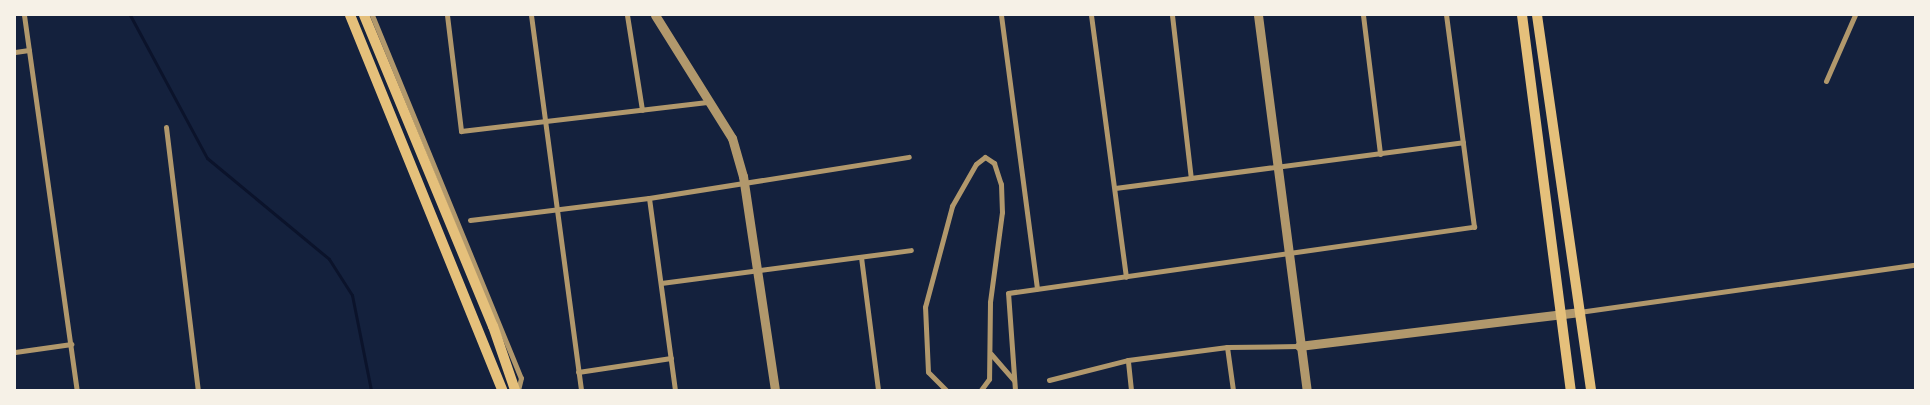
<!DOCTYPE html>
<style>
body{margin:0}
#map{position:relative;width:1930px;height:405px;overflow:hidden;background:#14213d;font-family:Literata,serif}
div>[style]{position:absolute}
.stream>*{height:3px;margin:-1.5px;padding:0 1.5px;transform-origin:1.5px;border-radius:1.5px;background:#0b132b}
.minor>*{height:5px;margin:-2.5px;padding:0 2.5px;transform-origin:2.5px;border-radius:2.5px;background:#b1986c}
.tertiary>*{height:9px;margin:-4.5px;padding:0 4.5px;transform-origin:4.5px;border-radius:4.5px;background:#b1986c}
.secondary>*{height:10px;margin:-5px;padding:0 5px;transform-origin:5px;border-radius:5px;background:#e5c07b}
span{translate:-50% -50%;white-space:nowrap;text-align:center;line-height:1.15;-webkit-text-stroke:4px #f6f1e7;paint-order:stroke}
.frame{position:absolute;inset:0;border:16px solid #f6f1e7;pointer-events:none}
</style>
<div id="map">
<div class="stream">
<i style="left:130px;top:15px;width:162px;rotate:61.7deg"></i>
<i style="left:207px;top:158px;width:158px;rotate:39.6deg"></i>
<i style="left:329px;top:259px;width:43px;rotate:57.4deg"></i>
<i style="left:352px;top:295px;width:97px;rotate:78.7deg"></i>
</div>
<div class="minor">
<i style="left:24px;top:15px;width:379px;rotate:82deg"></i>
<i style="left:372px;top:15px;width:392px;rotate:67.7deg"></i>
<i style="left:521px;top:378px;width:12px;rotate:104deg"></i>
<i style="left:447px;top:15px;width:117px;rotate:83.1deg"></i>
<i style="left:461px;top:131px;width:250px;rotate:-6.7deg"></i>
<i style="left:531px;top:15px;width:378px;rotate:82.4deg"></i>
<i style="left:627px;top:15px;width:96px;rotate:81deg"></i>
<i style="left:1001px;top:15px;width:276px;rotate:82.5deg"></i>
<i style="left:1091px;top:15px;width:264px;rotate:82.4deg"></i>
<i style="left:1172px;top:15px;width:164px;rotate:83.4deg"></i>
<i style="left:1363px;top:15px;width:140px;rotate:83deg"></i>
<i style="left:15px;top:52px;width:14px;rotate:-8deg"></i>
<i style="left:1826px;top:81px;width:72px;rotate:-66.3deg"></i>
<i style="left:166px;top:127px;width:265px;rotate:83.1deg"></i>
<i style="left:1115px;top:188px;width:351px;rotate:-7.5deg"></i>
<i style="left:649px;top:198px;width:194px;rotate:82.3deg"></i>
<i style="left:470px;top:220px;width:180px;rotate:-7deg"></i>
<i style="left:649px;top:198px;width:263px;rotate:-9deg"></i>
<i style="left:861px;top:257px;width:134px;rotate:82.7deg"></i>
<i style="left:661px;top:283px;width:252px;rotate:-7.5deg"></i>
<i style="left:1579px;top:312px;width:339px;rotate:-8deg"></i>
<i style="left:1227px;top:347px;width:72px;rotate:-0.8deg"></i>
<i style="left:15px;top:352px;width:57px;rotate:-8.1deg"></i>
<i style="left:991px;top:354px;width:35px;rotate:49deg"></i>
<i style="left:578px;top:372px;width:94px;rotate:-8.6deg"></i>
<i style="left:1049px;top:380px;width:81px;rotate:-14.2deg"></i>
<i style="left:946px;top:390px;width:25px;rotate:-135deg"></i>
<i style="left:928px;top:372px;width:65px;rotate:-92.6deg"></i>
<i style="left:925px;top:307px;width:105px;rotate:-75deg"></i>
<i style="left:952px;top:206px;width:48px;rotate:-60.3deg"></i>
<i style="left:976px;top:164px;width:11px;rotate:-38deg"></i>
<i style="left:985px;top:157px;width:11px;rotate:34deg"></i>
<i style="left:994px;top:163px;width:22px;rotate:72deg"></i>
<i style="left:1001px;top:184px;width:28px;rotate:88deg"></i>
<i style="left:1002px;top:212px;width:91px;rotate:97.6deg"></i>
<i style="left:990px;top:302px;width:77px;rotate:90.7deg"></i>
<i style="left:989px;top:379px;width:14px;rotate:126deg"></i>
<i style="left:1015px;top:390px;width:97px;rotate:-94.1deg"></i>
<i style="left:1008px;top:293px;width:471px;rotate:-8.1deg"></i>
<i style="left:1474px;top:227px;width:214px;rotate:-97.5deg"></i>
<i style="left:1131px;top:390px;width:30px;rotate:-96deg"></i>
<i style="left:1128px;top:360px;width:100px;rotate:-7.5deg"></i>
<i style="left:1227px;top:347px;width:43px;rotate:82.1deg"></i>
</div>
<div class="tertiary">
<i style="left:655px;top:15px;width:145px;rotate:58deg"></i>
<i style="left:732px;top:138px;width:40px;rotate:74deg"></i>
<i style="left:743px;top:176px;width:216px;rotate:81.5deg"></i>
<i style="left:1258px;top:15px;width:378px;rotate:82.6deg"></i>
<i style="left:1299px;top:346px;width:281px;rotate:-6.9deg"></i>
</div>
<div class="secondary">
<i style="left:350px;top:15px;width:405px;rotate:67.9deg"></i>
<i style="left:364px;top:15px;width:337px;rotate:67.5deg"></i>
<i style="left:493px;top:326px;width:68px;rotate:71deg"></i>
<i style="left:1522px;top:15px;width:378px;rotate:82.6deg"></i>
<i style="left:1537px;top:15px;width:379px;rotate:81.8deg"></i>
</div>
<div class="frame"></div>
</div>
